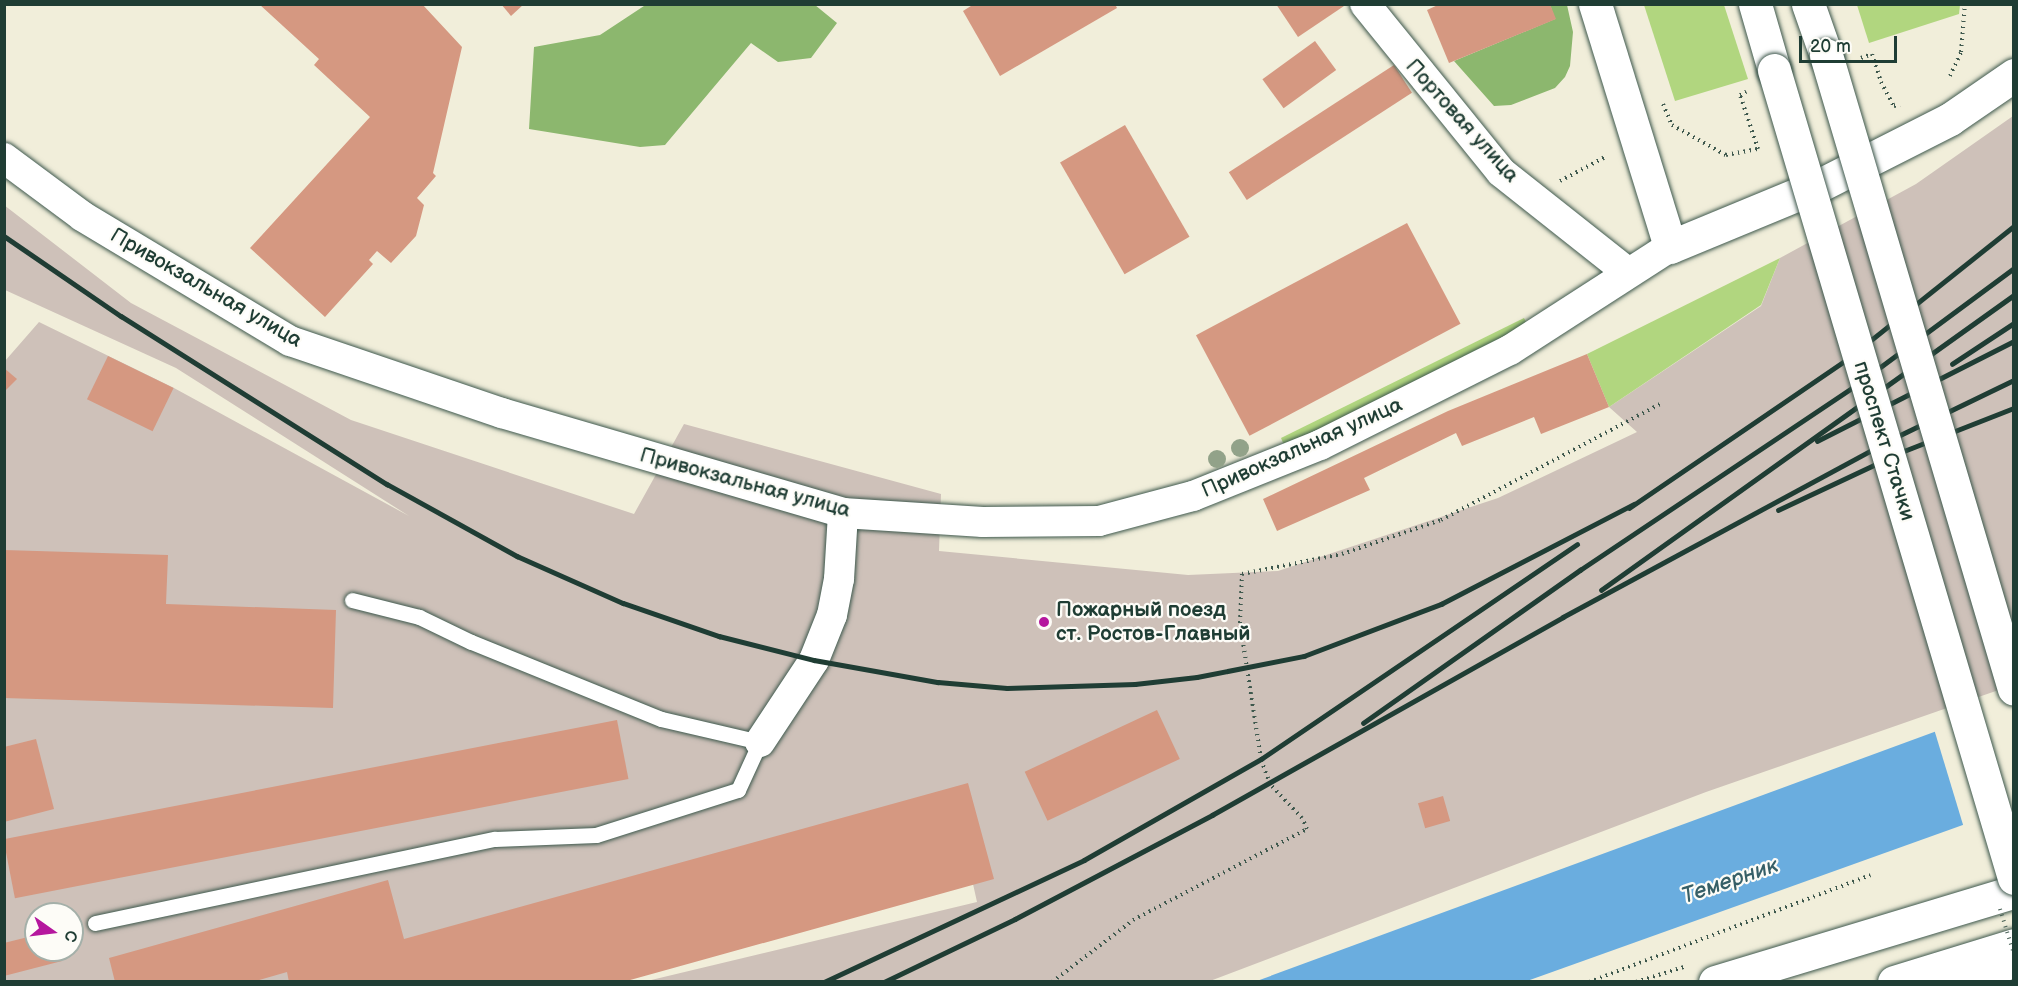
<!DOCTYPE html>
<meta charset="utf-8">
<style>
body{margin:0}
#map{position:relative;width:2018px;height:986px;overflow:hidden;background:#f1eeda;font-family:"Balsamiq Sans",sans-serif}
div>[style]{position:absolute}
.industrial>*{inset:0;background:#cec1b9}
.green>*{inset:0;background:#b1d67f}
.forest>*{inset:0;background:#8cb76e}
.water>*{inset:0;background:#6aaddf}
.pier>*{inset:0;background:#f1eeda}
.building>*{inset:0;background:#d59881;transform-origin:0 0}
.path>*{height:4px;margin-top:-2px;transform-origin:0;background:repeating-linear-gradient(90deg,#3e584d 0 1.5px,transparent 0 6px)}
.roads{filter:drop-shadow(0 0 2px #3e584d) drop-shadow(0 0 2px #3e584d)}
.lane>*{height:15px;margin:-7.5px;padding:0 7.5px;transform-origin:7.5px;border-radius:7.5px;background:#fff}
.street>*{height:30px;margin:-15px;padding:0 15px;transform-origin:15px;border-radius:15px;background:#fff}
.secondary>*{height:33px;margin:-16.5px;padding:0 16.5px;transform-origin:16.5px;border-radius:16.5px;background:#fff}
.primary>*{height:33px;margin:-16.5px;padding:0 16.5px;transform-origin:16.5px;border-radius:16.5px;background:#fff}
.rail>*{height:4.5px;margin:-2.25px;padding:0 2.25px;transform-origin:2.25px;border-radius:2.25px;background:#1f3d34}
.path-bridge>*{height:4px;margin-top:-2px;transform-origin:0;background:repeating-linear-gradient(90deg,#3e584d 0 1.5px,transparent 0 6px)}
.bridges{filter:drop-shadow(0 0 2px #3e584d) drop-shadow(0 0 2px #3e584d)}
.primary-bridge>*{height:33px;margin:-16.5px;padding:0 16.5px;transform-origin:16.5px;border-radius:16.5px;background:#fff}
.trees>*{width:18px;height:18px;margin:-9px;border-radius:50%;background:#92a289}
.dots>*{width:16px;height:16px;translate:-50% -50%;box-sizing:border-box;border:3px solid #fdfcf7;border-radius:50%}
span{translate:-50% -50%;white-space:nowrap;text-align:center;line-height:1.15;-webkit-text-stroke:4.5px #fdfcf7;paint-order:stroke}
.street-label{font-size:21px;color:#1f3d34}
.poi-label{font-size:21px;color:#1f3d34;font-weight:700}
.left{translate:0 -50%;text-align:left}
.water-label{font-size:22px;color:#365f67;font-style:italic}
.frame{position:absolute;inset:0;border:6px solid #1f3d34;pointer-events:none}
.north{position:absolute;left:24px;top:902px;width:60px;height:60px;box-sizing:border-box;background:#fdfcf7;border:2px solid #a4b0a9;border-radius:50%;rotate:104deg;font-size:16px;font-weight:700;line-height:24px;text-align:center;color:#1f3d34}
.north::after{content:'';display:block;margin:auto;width:21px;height:27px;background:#b5179e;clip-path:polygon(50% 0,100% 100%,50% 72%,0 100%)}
.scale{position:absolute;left:1799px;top:36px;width:98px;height:27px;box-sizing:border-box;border:3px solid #1f3d34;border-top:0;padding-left:8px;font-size:18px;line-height:21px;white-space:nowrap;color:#1f3d34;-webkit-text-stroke:4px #fdfcf7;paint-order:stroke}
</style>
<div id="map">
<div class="industrial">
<i style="clip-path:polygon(evenodd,2013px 116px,2013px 685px,1706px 792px,1210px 981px,647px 981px,977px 902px,973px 884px,623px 981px,5px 981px,5px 361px,39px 322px,174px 388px,409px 516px,176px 368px,5px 290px,4px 205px,131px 303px,351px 420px,634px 514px,684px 424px,941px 494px,939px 551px,1188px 575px,1278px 571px,1498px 498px,1637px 432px,1609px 407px,1761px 306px,1780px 258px,1916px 184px,2013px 116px,36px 914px,72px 914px,72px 950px,36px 950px,36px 914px)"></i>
</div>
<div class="green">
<i style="clip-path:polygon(1644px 5px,1724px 5px,1748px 79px,1675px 101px)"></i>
<i style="clip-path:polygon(1857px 5px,1857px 4px,1960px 5px,1959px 14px,1869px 43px)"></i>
<i style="clip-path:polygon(1780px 258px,1761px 305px,1609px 407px,1587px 354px)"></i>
<i style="clip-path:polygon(1524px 318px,1528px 326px,1304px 439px,1284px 445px,1281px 438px)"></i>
</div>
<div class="forest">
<i style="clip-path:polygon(647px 4px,815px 5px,837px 23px,811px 58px,778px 62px,751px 43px,665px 145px,640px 147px,529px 129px,534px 47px,600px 35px)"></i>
<i style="clip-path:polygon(1550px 5px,1567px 5px,1573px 32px,1570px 66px,1565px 77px,1555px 88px,1511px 105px,1494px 106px,1454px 61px,1555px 19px)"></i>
</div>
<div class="water">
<i style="clip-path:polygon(2013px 703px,2013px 807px,1527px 981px,1254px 982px)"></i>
</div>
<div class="pier">
<i style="clip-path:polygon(2014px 700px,2014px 811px,1964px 828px,1934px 729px)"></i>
</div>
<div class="building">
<i style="clip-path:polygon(259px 4px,422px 4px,462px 47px,433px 173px,436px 176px,417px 198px,424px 205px,416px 236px,391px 263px,377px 251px,369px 260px,373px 264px,325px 317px,250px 248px,370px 117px,314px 65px,319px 59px)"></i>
<i style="clip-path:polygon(501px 4px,524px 4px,511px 16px)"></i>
<i style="clip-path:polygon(974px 4px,1115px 4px,1117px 8px,1000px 76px,963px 11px)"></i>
<i style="clip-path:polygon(1276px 4px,1347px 4px,1298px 37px)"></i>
<i style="clip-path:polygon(1440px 4px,1550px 4px,1556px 19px,1449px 63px,1427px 10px)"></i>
<i style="left:1315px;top:41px;width:36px;height:65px;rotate:54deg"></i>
<i style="left:1394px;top:65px;width:33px;height:197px;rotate:57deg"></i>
<i style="left:1125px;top:125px;width:129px;height:75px;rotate:60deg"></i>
<i style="left:1407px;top:223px;width:114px;height:239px;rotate:62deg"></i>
<i style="clip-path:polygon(1587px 354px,1609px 407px,1541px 434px,1534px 417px,1462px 446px,1456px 433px,1364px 478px,1370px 490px,1277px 531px,1263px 499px,1448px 411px)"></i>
<i style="left:108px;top:356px;width:73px;height:48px;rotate:26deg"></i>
<i style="clip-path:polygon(4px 368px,17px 379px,4px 392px)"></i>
<i style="clip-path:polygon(4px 550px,168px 555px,166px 604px,336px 610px,333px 708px,4px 698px)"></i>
<i style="left:1157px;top:710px;width:54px;height:146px;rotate:65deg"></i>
<i style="left:617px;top:720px;width:60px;height:625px;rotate:79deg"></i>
<i style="clip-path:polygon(36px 739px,54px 809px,4px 822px,4px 747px)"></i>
<i style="clip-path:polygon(968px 783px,994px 879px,623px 982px,289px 982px,287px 972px,252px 982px,115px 982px,109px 958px,388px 880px,404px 939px)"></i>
<i style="left:1443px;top:796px;width:26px;height:26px;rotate:74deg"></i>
<i style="clip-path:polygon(36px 935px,36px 950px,59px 950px,62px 961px,4px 976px,4px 943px)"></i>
</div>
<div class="path">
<i style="left:1861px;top:58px;width:12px;rotate:-20deg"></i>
<i style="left:1872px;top:54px;width:29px;rotate:72deg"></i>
<i style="left:1881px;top:82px;width:27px;rotate:62deg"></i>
<i style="left:1894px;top:106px;width:6px;rotate:-9deg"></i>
<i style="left:1950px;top:76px;width:26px;rotate:-65deg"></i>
<i style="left:1961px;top:52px;width:48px;rotate:-85.2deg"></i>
<i style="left:1663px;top:104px;width:23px;rotate:67deg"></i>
<i style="left:1672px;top:125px;width:62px;rotate:29.1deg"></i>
<i style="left:1726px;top:155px;width:33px;rotate:-11deg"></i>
<i style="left:1758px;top:149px;width:57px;rotate:-108.4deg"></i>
<i style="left:1740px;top:95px;width:7px;rotate:-27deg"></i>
<i style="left:1560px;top:181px;width:53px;rotate:-28deg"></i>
<i style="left:1052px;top:982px;width:102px;rotate:-37.4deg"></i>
<i style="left:1133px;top:920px;width:196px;rotate:-27.6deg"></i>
<i style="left:1307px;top:829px;width:12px;rotate:-114deg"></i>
<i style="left:1302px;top:818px;width:47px;rotate:-133.3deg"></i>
<i style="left:1270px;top:784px;width:27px;rotate:-110deg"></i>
<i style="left:1261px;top:759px;width:138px;rotate:-98.8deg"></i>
<i style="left:1240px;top:623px;width:49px;rotate:-87.7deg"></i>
<i style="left:1242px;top:574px;width:102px;rotate:-11.3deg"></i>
<i style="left:1342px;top:554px;width:105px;rotate:-19deg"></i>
<i style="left:1441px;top:520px;width:250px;rotate:-27.9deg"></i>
<i style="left:1589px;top:982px;width:301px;rotate:-20.8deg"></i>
<i style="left:1636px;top:982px;width:53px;rotate:-17.4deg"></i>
</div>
<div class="roads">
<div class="lane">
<i style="left:95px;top:923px;width:409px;rotate:-11.9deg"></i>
<i style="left:495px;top:839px;width:101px;rotate:-2.3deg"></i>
<i style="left:596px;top:835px;width:149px;rotate:-17.6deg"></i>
<i style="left:738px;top:790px;width:53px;rotate:-65.4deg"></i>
<i style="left:760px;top:742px;width:102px;rotate:-166.9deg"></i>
<i style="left:661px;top:719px;width:205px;rotate:-157.9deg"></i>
<i style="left:471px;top:642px;width:58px;rotate:-154.3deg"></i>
<i style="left:419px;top:617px;width:69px;rotate:-165.8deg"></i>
</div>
<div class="street">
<i style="left:1365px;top:4px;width:216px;rotate:51deg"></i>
<i style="left:1501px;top:172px;width:161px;rotate:38.4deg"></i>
<i style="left:4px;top:158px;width:97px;rotate:36.6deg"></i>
<i style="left:82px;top:216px;width:243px;rotate:31deg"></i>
<i style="left:290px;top:341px;width:224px;rotate:18.8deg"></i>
<i style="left:502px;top:413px;width:355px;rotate:16.3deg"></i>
<i style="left:843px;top:513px;width:140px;rotate:3.7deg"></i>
<i style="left:983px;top:522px;width:116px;rotate:-0.5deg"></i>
<i style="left:1099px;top:521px;width:97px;rotate:-14.9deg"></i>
<i style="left:1193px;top:496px;width:137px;rotate:-21.9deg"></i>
<i style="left:1320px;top:445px;width:212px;rotate:-26.6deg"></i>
<i style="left:1510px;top:350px;width:190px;rotate:-32.8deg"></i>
<i style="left:760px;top:742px;width:98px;rotate:-56.6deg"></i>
<i style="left:814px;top:660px;width:48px;rotate:-68.2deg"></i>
<i style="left:832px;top:615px;width:37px;rotate:-79deg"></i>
<i style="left:839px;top:579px;width:66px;rotate:-86.5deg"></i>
</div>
<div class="secondary">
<i style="left:1894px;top:982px;width:126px;rotate:-17.1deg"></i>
</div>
<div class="primary">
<i style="left:1595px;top:4px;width:254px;rotate:72.8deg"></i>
<i style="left:1670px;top:247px;width:162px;rotate:-22.5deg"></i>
<i style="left:1820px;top:185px;width:146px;rotate:-26.9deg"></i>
<i style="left:1950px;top:119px;width:78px;rotate:-34.5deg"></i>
<i style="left:1755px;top:4px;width:69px;rotate:73.9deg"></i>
<i style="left:1808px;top:4px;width:54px;rotate:70.6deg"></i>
<i style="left:1715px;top:982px;width:312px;rotate:-16.8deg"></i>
<i style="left:1947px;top:982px;width:70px;rotate:-17.4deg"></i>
</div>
</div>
<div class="rail">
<i style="left:4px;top:236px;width:142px;rotate:34.4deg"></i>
<i style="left:121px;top:316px;width:315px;rotate:32.3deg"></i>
<i style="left:387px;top:484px;width:149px;rotate:29deg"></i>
<i style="left:517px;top:556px;width:116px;rotate:23.9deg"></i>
<i style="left:623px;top:603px;width:102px;rotate:19deg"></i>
<i style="left:719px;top:636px;width:98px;rotate:14.2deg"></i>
<i style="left:814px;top:660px;width:126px;rotate:10.1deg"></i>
<i style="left:938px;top:682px;width:69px;rotate:5deg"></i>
<i style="left:1007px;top:688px;width:128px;rotate:-1.8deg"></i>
<i style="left:1135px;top:684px;width:62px;rotate:-6.4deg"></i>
<i style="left:1197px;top:677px;width:109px;rotate:-11.1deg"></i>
<i style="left:1304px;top:656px;width:147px;rotate:-20.8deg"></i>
<i style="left:1441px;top:604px;width:217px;rotate:-27.4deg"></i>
<i style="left:1952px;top:364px;width:74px;rotate:-33.5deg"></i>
<i style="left:1817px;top:441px;width:221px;rotate:-26.9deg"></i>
<i style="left:1629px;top:508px;width:263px;rotate:-34.3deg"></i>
<i style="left:1846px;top:360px;width:215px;rotate:-38.6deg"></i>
<i style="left:1778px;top:510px;width:139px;rotate:-25.1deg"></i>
<i style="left:1904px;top:451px;width:118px;rotate:-21.4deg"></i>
<i style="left:1601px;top:590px;width:508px;rotate:-35.54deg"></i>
<i style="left:1363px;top:723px;width:266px;rotate:-35.2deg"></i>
<i style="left:1580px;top:570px;width:327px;rotate:-33.8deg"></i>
<i style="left:1852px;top:388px;width:202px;rotate:-36.5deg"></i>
<i style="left:824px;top:982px;width:287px;rotate:-25.1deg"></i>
<i style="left:1084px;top:860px;width:204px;rotate:-29.7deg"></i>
<i style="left:1261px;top:759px;width:382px;rotate:-34.2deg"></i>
<i style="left:884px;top:982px;width:145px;rotate:-25.7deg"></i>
<i style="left:1015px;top:919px;width:223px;rotate:-27.8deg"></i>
<i style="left:1212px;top:815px;width:403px;rotate:-29.4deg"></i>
<i style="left:1563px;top:617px;width:379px;rotate:-28.4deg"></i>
<i style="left:1896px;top:437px;width:131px;rotate:-25.8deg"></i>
</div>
<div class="path-bridge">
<i style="left:2000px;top:909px;width:47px;rotate:72.7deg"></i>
</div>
<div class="bridges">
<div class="primary-bridge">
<i style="left:1826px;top:55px;width:661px;rotate:73.48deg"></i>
<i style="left:1774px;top:70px;width:843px;rotate:73.46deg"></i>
</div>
</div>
<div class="trees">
<i style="left:1240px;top:448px"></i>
<i style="left:1217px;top:459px"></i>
</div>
<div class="dots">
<i style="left:1044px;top:622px;background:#b5179e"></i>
</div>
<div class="street-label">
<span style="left:1462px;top:121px;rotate:48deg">Портовая улица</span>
<span style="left:206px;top:288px;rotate:30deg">Привокзальная улица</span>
<span style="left:1884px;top:441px;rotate:73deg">проспект Стачки</span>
<span style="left:1302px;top:448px;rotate:-24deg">Привокзальная улица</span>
<span style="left:745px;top:483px;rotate:15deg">Привокзальная улица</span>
</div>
<div class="poi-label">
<span class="left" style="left:1056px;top:622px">Пожарный поезд<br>ст. Ростов-Главный</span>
</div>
<div class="water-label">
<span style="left:1730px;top:881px;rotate:-19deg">Темерник</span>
</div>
<div class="frame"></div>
<div class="north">С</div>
<div class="scale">20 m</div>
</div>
